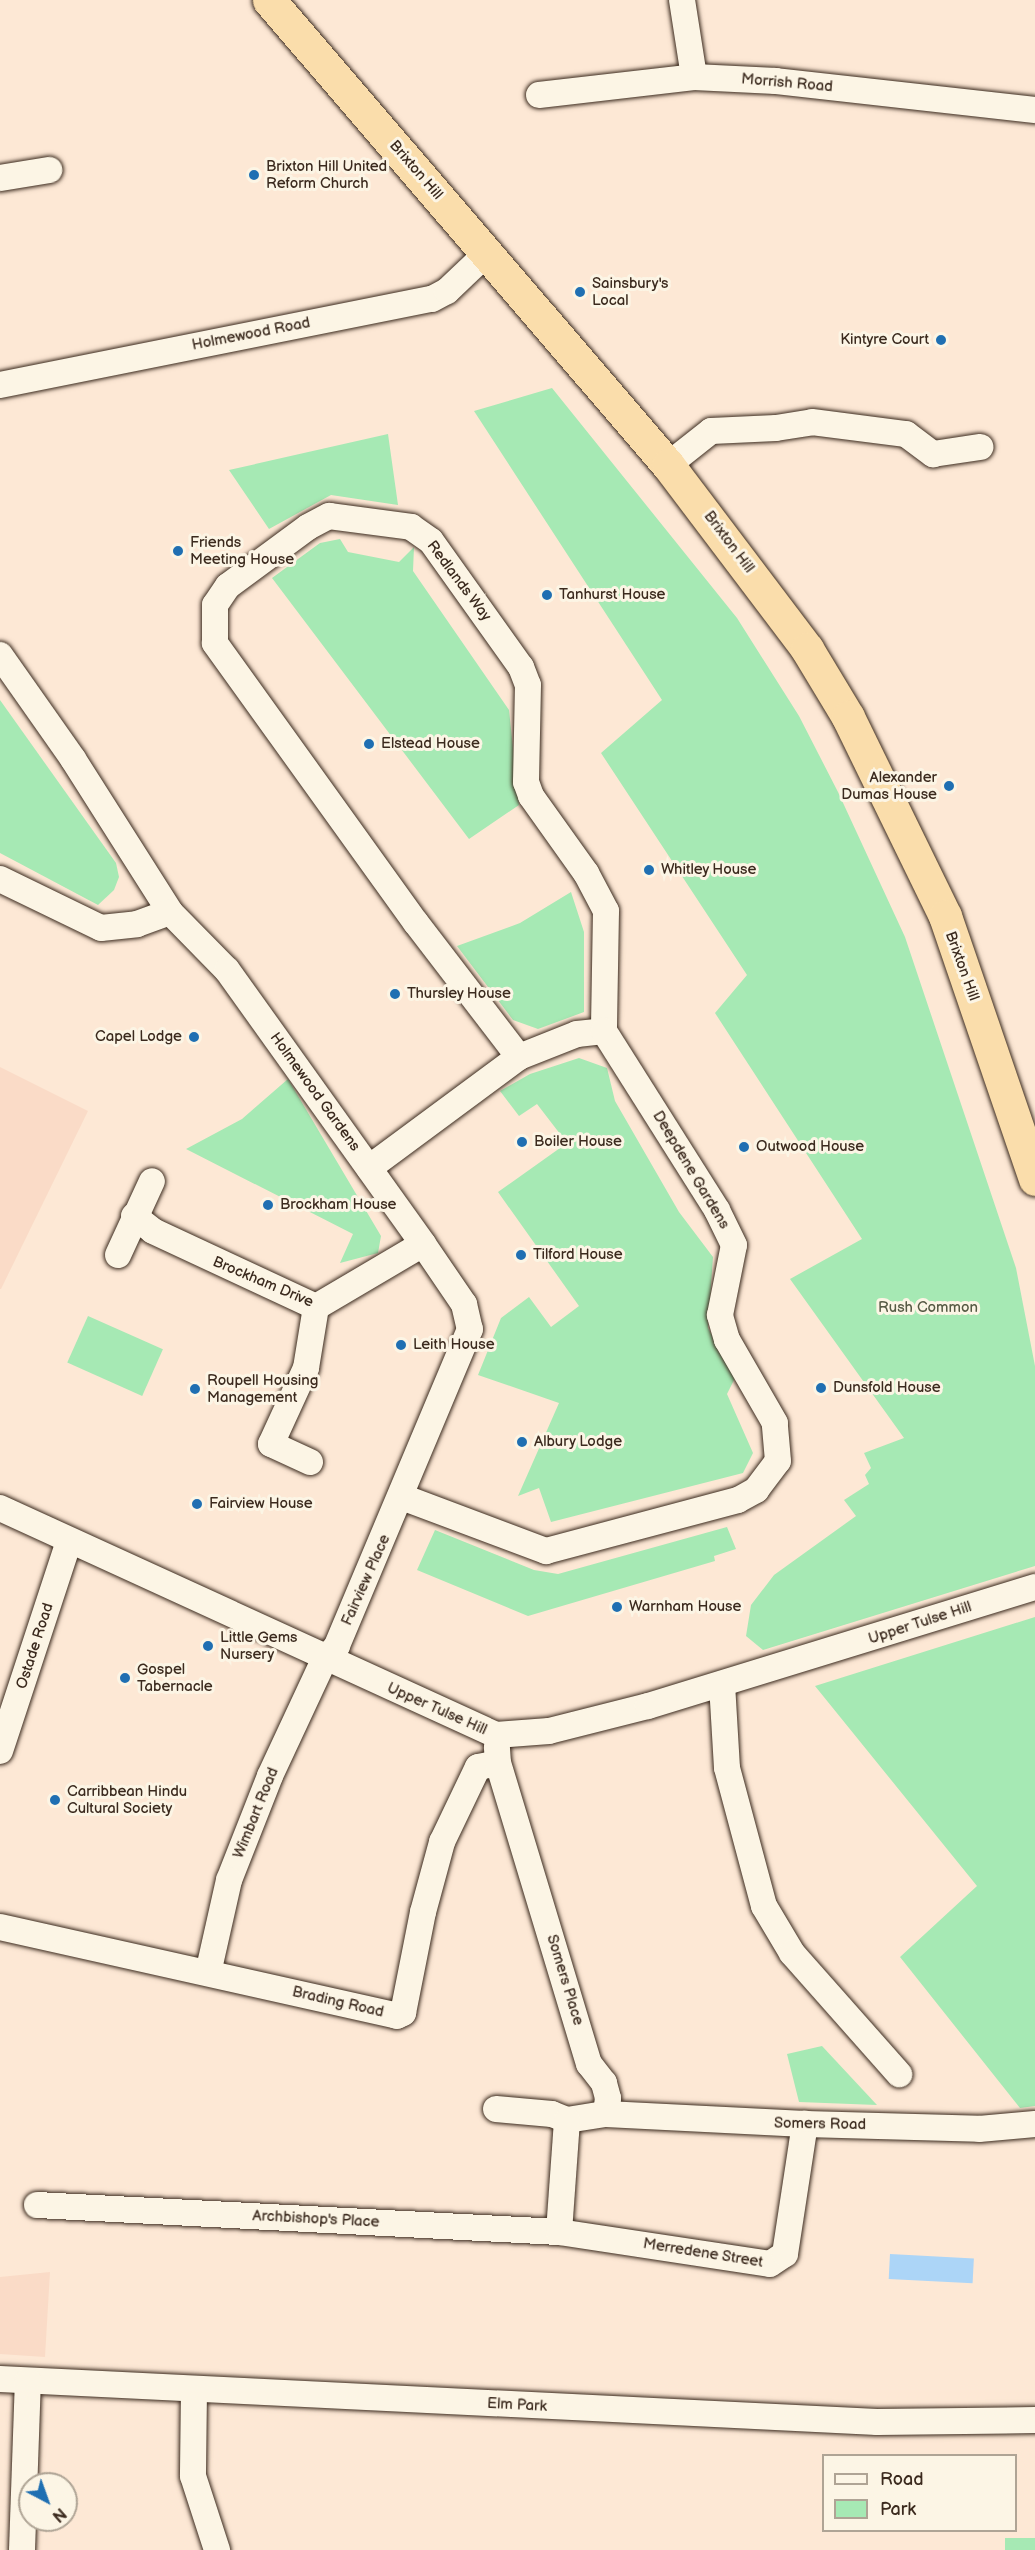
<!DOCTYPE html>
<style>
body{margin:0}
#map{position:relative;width:1035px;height:2550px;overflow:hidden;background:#fde8d5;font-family:"Balsamiq Sans",sans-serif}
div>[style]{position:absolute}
.built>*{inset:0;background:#fadbc7}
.green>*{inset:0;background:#a6e9b4;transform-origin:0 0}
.water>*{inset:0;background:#acd5f7;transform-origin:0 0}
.roads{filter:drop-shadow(0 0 2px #3b2a1e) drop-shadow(0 0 2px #3b2a1e)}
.street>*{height:26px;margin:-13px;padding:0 13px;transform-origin:13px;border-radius:13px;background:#fcf5e5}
.highway>*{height:33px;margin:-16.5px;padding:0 16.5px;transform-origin:16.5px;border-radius:16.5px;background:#faddab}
.dots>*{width:16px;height:16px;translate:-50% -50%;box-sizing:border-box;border:3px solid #fcf5e5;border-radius:50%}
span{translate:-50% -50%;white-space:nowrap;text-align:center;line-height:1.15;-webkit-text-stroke:6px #fcf5e5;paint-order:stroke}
.street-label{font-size:15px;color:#3b2a1e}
.poi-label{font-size:15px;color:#3b2a1e}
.left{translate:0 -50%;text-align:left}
.right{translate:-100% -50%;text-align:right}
.park-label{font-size:15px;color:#565a44}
.legend{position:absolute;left:822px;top:2454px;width:195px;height:78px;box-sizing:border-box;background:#fcf5e5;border:2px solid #afa495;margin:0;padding:8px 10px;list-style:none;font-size:18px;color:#3b2a1e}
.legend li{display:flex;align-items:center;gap:12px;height:30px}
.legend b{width:30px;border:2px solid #afa495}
.north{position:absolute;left:18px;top:2472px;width:60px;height:60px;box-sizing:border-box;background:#fcf5e5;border:2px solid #afa495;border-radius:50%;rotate:139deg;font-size:16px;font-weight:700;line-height:24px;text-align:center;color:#3b2a1e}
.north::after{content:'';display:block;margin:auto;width:21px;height:27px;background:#1f6fb2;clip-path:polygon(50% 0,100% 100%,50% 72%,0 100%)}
</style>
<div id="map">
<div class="built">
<i style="clip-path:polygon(0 1067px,88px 1111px,1px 1289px,0 1289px)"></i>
<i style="clip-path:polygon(50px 2272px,45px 2357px,0 2354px,0 2277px)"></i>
</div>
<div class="green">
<i style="clip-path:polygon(552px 388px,737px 618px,799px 716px,838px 792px,905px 937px,1016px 1268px,1035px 1366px,1035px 1566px,763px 1650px,746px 1636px,751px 1605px,774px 1575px,856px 1516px,844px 1500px,869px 1484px,865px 1475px,871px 1468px,864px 1453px,904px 1438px,790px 1279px,862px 1239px,715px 1013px,747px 975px,601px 753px,662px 700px,474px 411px)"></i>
<i style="clip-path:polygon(388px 434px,398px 505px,331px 495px,269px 529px,229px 470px)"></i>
<i style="clip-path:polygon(340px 539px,348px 552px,399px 562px,414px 547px,413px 571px,509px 710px,519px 805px,469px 839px,272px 578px,320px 543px)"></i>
<i style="clip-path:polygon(0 700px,116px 863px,119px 877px,114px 890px,98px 905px,0 853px)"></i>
<i style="clip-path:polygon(571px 892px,584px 932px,584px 1012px,538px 1029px,513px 1020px,457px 946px,520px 923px)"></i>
<i style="clip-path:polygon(579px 1058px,607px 1068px,615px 1101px,679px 1212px,713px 1257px,708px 1328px,735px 1378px,727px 1394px,753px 1453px,743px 1473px,551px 1522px,539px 1488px,518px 1496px,559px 1403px,478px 1375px,501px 1318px,529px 1297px,551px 1327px,579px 1306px,498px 1192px,567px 1143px,537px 1104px,519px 1116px,500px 1091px,530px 1074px)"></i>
<i style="clip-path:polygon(288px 1079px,381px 1236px,378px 1253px,340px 1263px,353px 1234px,186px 1149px,242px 1119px)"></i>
<i style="left:88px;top:1316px;width:82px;height:51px;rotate:24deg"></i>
<i style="clip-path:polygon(727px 1527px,736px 1549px,714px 1556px,715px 1561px,528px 1616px,417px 1570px,435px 1530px,534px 1570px,558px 1574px)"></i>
<i style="clip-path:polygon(1035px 1617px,1035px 2106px,1020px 2108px,900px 1957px,977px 1886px,815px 1686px)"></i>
<i style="clip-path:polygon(822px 2046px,877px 2105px,799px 2102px,787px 2054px)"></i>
<i style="left:1005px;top:2538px;width:30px;height:12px"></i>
</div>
<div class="water">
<i style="left:890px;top:2254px;width:84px;height:25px;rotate:3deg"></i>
</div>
<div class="roads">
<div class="street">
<i style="left:682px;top:0;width:78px;rotate:81.1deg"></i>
<i style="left:539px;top:95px;width:156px;rotate:-6.6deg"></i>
<i style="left:694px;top:77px;width:82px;rotate:2.8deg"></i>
<i style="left:776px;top:81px;width:261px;rotate:6.4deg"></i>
<i style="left:0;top:178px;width:50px;rotate:-9.3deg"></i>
<i style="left:0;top:385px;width:440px;rotate:-11.3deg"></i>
<i style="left:432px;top:299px;width:17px;rotate:-28deg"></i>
<i style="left:447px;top:291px;width:55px;rotate:-43.5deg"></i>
<i style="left:668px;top:465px;width:55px;rotate:-38.3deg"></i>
<i style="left:711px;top:431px;width:65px;rotate:-2.6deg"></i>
<i style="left:776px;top:428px;width:36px;rotate:-9deg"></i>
<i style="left:812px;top:422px;width:95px;rotate:7.3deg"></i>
<i style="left:906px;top:434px;width:34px;rotate:37deg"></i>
<i style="left:933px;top:454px;width:48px;rotate:-8.5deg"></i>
<i style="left:0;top:655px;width:127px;rotate:54.9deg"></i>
<i style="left:73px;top:759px;width:181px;rotate:57.6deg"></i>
<i style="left:170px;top:912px;width:81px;rotate:45.5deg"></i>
<i style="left:227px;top:970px;width:337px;rotate:54.4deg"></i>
<i style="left:423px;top:1244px;width:73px;rotate:55.7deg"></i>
<i style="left:464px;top:1304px;width:26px;rotate:77deg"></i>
<i style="left:470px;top:1329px;width:344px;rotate:112.8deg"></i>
<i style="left:337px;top:1646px;width:19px;rotate:133deg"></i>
<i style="left:324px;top:1660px;width:128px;rotate:115deg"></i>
<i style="left:270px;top:1776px;width:112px;rotate:111.5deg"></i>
<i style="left:229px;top:1880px;width:95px;rotate:102.7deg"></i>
<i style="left:0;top:879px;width:112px;rotate:25.9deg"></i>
<i style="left:101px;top:928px;width:36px;rotate:-6deg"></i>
<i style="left:137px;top:924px;width:35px;rotate:-20deg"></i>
<i style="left:519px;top:1057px;width:169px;rotate:-127.5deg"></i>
<i style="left:416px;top:923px;width:345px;rotate:-125.7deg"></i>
<i style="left:215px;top:643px;width:38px;rotate:-90deg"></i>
<i style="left:215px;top:605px;width:23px;rotate:-56deg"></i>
<i style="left:228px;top:586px;width:99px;rotate:-36.4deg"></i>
<i style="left:308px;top:527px;width:24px;rotate:-28deg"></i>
<i style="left:329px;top:516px;width:83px;rotate:7.6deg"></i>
<i style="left:411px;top:527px;width:24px;rotate:35deg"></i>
<i style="left:431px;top:541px;width:155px;rotate:54.5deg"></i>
<i style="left:521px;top:667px;width:19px;rotate:69deg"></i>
<i style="left:528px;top:685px;width:97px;rotate:91.2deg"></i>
<i style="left:526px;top:782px;width:15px;rotate:70deg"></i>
<i style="left:531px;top:796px;width:95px;rotate:54.5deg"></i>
<i style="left:586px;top:873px;width:43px;rotate:62.2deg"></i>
<i style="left:606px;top:911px;width:120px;rotate:91deg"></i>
<i style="left:369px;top:1168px;width:187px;rotate:-36.5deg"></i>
<i style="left:519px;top:1057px;width:62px;rotate:-21.6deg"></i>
<i style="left:577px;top:1034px;width:27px;rotate:-6deg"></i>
<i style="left:134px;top:1216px;width:24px;rotate:38deg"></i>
<i style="left:153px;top:1231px;width:180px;rotate:25deg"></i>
<i style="left:316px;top:1307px;width:124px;rotate:-30.5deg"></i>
<i style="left:118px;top:1255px;width:81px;rotate:-65.3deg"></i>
<i style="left:310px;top:1462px;width:43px;rotate:-155.2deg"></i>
<i style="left:271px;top:1444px;width:84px;rotate:-65.3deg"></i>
<i style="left:306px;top:1368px;width:62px;rotate:-80.7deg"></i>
<i style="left:402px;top:1497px;width:154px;rotate:20.6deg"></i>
<i style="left:546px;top:1551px;width:199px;rotate:-14.9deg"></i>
<i style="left:738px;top:1500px;width:21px;rotate:-29deg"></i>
<i style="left:756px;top:1490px;width:36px;rotate:-53deg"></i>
<i style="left:778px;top:1461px;width:38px;rotate:-95deg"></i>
<i style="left:775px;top:1423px;width:96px;rotate:-120deg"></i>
<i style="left:727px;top:1340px;width:26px;rotate:-106deg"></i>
<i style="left:720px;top:1315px;width:71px;rotate:-78.7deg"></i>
<i style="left:734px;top:1245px;width:39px;rotate:-116deg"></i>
<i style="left:717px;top:1210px;width:212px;rotate:-122.3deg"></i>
<i style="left:0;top:1508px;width:545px;rotate:24.59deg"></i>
<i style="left:496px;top:1735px;width:53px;rotate:-4.3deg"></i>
<i style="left:549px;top:1731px;width:102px;rotate:-14.2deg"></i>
<i style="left:648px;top:1706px;width:405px;rotate:-17.1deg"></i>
<i style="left:722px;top:1684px;width:84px;rotate:86.6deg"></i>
<i style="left:727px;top:1768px;width:143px;rotate:75deg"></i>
<i style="left:764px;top:1906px;width:55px;rotate:59.2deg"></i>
<i style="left:792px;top:1953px;width:162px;rotate:48.5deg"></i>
<i style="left:0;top:1751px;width:221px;rotate:-71.8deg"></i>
<i style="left:0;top:1927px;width:407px;rotate:12.6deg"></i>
<i style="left:397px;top:2016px;width:7px;rotate:-27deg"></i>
<i style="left:403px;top:2013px;width:103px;rotate:-78.8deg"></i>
<i style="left:423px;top:1912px;width:73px;rotate:-74.8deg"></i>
<i style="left:442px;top:1842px;width:83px;rotate:-64.4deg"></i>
<i style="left:478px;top:1767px;width:20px;rotate:-11deg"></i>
<i style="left:496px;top:2109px;width:56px;rotate:5.1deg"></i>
<i style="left:552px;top:2114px;width:16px;rotate:22deg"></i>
<i style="left:567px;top:2120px;width:39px;rotate:-9deg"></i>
<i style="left:606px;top:2114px;width:16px;rotate:-83deg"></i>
<i style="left:608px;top:2098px;width:16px;rotate:-105deg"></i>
<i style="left:604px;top:2083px;width:24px;rotate:-128deg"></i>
<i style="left:589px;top:2064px;width:314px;rotate:-106.8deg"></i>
<i style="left:498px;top:1763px;width:16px;rotate:-94deg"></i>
<i style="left:606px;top:2114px;width:199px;rotate:2.9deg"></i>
<i style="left:805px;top:2124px;width:174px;rotate:1.6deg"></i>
<i style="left:979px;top:2129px;width:56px;rotate:-5.1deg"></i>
<i style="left:37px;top:2205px;width:523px;rotate:2.96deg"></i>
<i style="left:559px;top:2232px;width:213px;rotate:8.6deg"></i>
<i style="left:770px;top:2264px;width:18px;rotate:-34deg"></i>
<i style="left:785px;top:2254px;width:132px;rotate:-81.3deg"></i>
<i style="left:559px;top:2232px;width:112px;rotate:-85.9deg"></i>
<i style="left:0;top:2379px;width:878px;rotate:2.81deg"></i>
<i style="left:877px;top:2422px;width:158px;rotate:-0.7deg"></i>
<i style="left:194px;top:2390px;width:86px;rotate:90.7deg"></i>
<i style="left:193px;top:2476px;width:78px;rotate:72deg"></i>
<i style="left:22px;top:2550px;width:169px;rotate:-88deg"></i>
</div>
<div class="highway">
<i style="left:269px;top:0;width:613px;rotate:49.37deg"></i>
<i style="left:668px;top:465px;width:231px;rotate:52.9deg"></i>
<i style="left:807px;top:649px;width:79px;rotate:58.9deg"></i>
<i style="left:848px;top:717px;width:221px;rotate:64deg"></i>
<i style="left:945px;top:916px;width:278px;rotate:71.1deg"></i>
</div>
</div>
<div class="dots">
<i style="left:254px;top:175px;background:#1f6fb2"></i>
<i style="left:580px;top:292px;background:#1f6fb2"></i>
<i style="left:941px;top:340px;background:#1f6fb2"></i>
<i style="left:178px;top:551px;background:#1f6fb2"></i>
<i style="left:547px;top:595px;background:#1f6fb2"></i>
<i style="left:369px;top:744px;background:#1f6fb2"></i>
<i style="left:949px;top:786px;background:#1f6fb2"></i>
<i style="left:649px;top:870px;background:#1f6fb2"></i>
<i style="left:395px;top:994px;background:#1f6fb2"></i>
<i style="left:194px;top:1037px;background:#1f6fb2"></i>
<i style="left:522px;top:1142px;background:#1f6fb2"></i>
<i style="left:744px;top:1147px;background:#1f6fb2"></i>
<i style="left:268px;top:1205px;background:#1f6fb2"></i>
<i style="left:521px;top:1255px;background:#1f6fb2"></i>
<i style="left:401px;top:1345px;background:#1f6fb2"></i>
<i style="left:821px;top:1388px;background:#1f6fb2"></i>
<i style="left:195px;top:1389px;background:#1f6fb2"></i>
<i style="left:522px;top:1442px;background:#1f6fb2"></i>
<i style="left:197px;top:1504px;background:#1f6fb2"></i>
<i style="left:617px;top:1607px;background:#1f6fb2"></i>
<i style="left:208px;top:1646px;background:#1f6fb2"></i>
<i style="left:125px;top:1678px;background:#1f6fb2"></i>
<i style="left:55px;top:1800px;background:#1f6fb2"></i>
</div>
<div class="street-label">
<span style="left:787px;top:83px;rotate:5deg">Morrish Road</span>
<span style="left:416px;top:170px;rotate:49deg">Brixton Hill</span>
<span style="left:251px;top:334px;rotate:-11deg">Holmewood Road</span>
<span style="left:729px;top:542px;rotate:53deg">Brixton Hill</span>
<span style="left:459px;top:581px;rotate:53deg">Redlands Way</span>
<span style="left:962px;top:966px;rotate:70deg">Brixton Hill</span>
<span style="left:315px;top:1092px;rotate:54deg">Holmewood Gardens</span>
<span style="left:691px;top:1170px;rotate:59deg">Deepdene Gardens</span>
<span style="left:263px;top:1282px;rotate:23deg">Brockham Drive</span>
<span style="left:366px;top:1580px;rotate:-66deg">Fairview Place</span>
<span style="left:920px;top:1623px;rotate:-18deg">Upper Tulse Hill</span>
<span style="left:35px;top:1646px;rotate:-72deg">Ostade Road</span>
<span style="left:437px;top:1709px;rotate:24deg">Upper Tulse Hill</span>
<span style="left:256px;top:1813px;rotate:-68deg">Wimbart Road</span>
<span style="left:565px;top:1980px;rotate:73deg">Somers Place</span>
<span style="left:338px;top:2002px;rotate:13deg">Brading Road</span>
<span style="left:820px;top:2124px;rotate:1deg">Somers Road</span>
<span style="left:316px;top:2219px;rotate:3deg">Archbishop's Place</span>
<span style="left:703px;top:2253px;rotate:9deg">Merredene Street</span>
<span style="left:517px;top:2405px;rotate:3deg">Elm Park</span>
</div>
<div class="poi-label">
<span class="left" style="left:266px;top:175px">Brixton Hill United<br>Reform Church</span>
<span class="left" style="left:592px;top:292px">Sainsbury's<br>Local</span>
<span class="right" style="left:929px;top:340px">Kintyre Court</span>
<span class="left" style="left:190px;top:551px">Friends<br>Meeting House</span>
<span class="left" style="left:559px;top:595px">Tanhurst House</span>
<span class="left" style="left:381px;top:744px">Elstead House</span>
<span class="right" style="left:937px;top:786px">Alexander<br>Dumas House</span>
<span class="left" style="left:661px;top:870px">Whitley House</span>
<span class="left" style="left:407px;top:994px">Thursley House</span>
<span class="right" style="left:182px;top:1037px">Capel Lodge</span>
<span class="left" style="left:534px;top:1142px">Boiler House</span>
<span class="left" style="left:756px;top:1147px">Outwood House</span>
<span class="left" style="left:280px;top:1205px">Brockham House</span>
<span class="left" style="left:533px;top:1255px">Tilford House</span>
<span class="left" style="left:413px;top:1345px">Leith House</span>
<span class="left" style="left:207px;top:1389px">Roupell Housing<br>Management</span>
<span class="left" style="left:833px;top:1388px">Dunsfold House</span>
<span class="left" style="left:534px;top:1442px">Albury Lodge</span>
<span class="left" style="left:209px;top:1504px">Fairview House</span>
<span class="left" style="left:629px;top:1607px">Warnham House</span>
<span class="left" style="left:220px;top:1646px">Little Gems<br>Nursery</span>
<span class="left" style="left:137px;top:1678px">Gospel<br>Tabernacle</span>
<span class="left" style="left:67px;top:1800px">Carribbean Hindu<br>Cultural Society</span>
</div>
<div class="park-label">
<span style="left:928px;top:1308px">Rush Common</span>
</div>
<ul class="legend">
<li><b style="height:8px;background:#fcf5e5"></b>Road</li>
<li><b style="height:16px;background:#a6e9b4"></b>Park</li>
</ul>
<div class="north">N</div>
</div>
